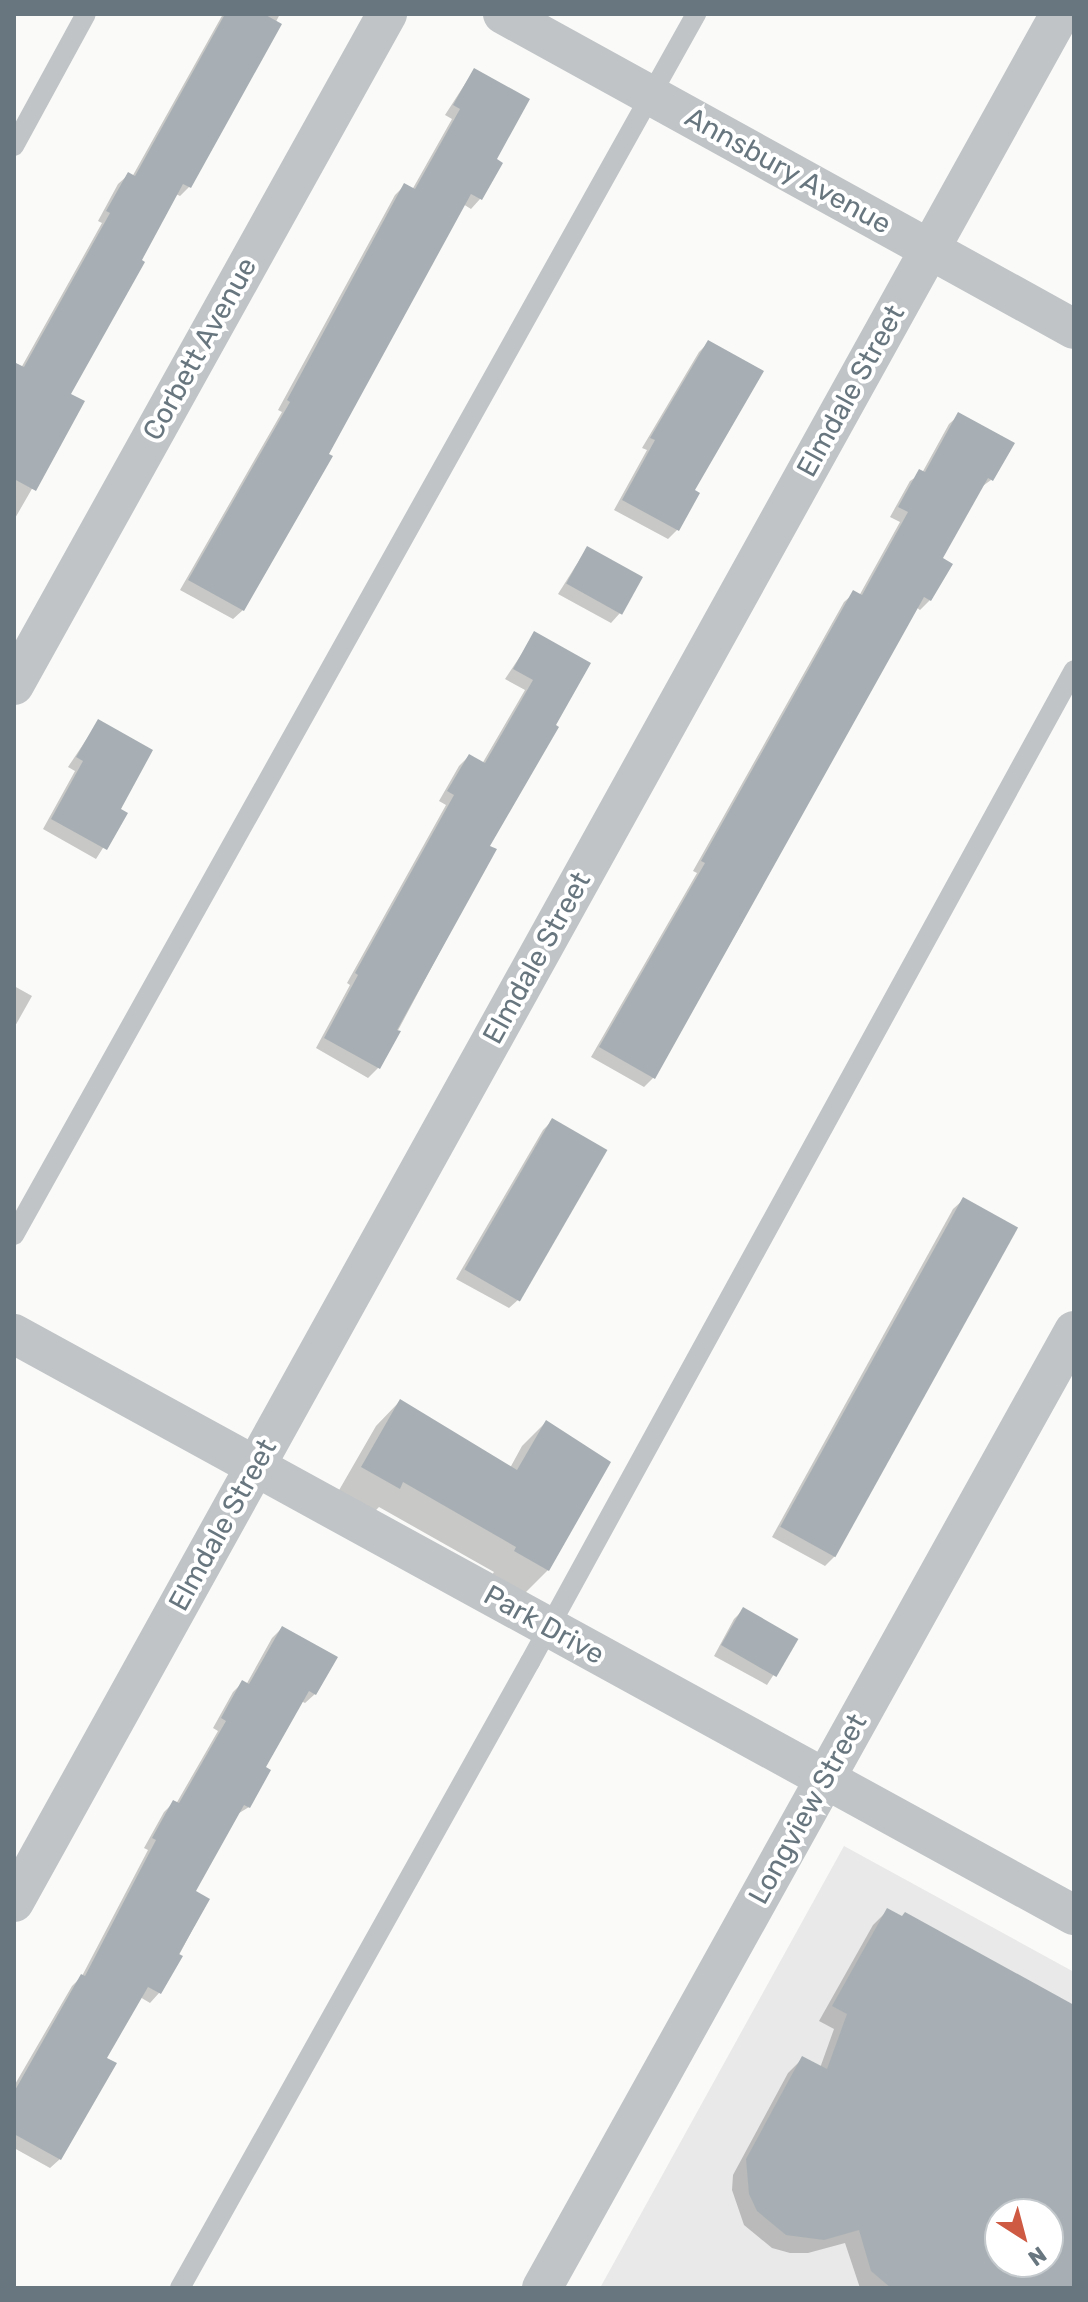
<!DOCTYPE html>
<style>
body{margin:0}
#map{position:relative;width:1088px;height:2302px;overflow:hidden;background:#fafaf8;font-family:Rubik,sans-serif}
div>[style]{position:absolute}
.built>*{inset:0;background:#e8e9e8}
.shadow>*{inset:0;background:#0003}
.building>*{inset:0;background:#a8afb4;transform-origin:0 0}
.service>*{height:20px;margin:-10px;padding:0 10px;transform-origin:10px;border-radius:10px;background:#c0c4c7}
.minor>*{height:40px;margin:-20px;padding:0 20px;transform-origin:20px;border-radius:20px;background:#c0c4c7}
span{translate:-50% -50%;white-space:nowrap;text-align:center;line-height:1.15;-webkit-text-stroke:8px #fff;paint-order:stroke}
.street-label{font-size:28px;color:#68777f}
.frame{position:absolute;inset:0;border:16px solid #68777f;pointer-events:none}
.north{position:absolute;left:984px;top:2198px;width:80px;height:80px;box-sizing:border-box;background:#fff;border:2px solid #c3c9cc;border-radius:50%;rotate:144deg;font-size:22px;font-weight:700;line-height:32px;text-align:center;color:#68777f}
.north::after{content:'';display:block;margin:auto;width:28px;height:36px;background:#ce5a44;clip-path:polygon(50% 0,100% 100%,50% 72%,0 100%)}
</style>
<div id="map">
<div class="built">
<i style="clip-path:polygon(evenodd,844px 1846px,1074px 1972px,1074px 2288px,600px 2288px,844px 1846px,1000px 2214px,1048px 2214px,1048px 2262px,1000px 2262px,1000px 2214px)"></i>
</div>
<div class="shadow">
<i style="clip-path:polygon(223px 14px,280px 14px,189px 187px,180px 196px,176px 194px,69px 395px,82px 402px,14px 520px,14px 369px,21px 368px,102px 223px,98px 221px,118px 184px,128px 175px,132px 177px)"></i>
<i style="clip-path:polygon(474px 70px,494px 160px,500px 163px,480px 199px,471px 209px,463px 204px,243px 610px,233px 619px,180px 590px,282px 412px,278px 410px,395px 195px,405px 185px,412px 190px,452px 119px,445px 115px)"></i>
<i style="clip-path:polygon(708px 343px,692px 491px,677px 530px,668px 539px,614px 510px,647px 450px,642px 448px,699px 352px)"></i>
<i style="clip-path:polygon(959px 415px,991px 480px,980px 488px,940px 559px,930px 600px,920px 610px,916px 607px,740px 919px,743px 921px,653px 1078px,644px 1087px,591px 1057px,697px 873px,693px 871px,844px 602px,854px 593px,859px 596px,900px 522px,890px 517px,910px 481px,922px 473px,949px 424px)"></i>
<i style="clip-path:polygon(587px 548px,620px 613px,611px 623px,558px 594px)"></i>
<i style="clip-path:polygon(535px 634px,588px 663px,488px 846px,494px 850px,378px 1068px,368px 1078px,316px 1048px,350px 985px,347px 983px,446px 805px,439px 801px,459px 766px,469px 756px,482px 764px,525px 690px,505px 679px)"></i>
<i style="clip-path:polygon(98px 722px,118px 809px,125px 813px,96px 859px,43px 829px,75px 771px,68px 767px)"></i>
<i style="clip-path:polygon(14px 986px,32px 996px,14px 1028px)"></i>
<i style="clip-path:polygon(552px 1121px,519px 1299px,509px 1308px,456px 1279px,543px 1130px)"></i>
<i style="clip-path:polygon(963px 1200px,834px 1557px,825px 1566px,772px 1537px,953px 1209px)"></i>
<i style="clip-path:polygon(400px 1401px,510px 1468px,522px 1446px,546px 1422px,609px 1463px,548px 1570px,523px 1595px,491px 1576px,494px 1572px,379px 1507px,374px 1512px,338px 1492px,376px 1426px)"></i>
<i style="clip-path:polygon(743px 1610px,796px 1640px,767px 1685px,714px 1656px,734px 1619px)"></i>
<i style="clip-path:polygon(282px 1628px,315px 1694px,305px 1703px,301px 1701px,263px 1768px,249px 1807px,236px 1815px,193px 1892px,208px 1900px,159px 1993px,150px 2003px,140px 1997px,105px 2059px,60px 2159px,50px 2168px,14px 2148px,14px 2086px,72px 1986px,82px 1976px,148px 1850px,144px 1848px,164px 1812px,173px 1803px,176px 1804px,218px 1731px,213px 1728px,233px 1692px,242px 1683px,246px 1685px,272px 1638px)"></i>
<i style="clip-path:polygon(evenodd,888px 1910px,1074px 2008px,1074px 2288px,860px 2288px,845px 2243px,808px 2253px,790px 2253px,772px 2248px,744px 2225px,732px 2190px,733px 2175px,788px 2073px,802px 2059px,820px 2068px,834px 2029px,819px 2021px,873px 1925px,888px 1910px,1000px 2214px,1048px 2214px,1048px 2262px,1000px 2262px,1000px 2214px)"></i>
</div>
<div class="building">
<i style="clip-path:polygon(225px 14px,264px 14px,282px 24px,191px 188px,183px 184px,142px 260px,145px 262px,71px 394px,85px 401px,36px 491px,14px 479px,14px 362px,24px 367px,110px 213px,106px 211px,128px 172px,135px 176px)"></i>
<i style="clip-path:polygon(474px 68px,530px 99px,497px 159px,503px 163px,482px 200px,471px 194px,329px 454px,333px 456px,244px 611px,188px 580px,290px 402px,287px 400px,404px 183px,415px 189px,460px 109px,453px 105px)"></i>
<i style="clip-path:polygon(708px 340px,764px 371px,695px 490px,700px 493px,679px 531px,622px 500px,655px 440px,650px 438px)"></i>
<i style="clip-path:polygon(958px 412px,1015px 443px,993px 481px,988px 478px,943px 558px,953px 564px,931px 601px,924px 597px,655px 1079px,599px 1047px,705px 863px,701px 861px,853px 590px,862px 595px,908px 512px,898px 507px,919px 469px,925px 472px)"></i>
<i style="left:587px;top:546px;width:64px;height:43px;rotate:29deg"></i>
<i style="clip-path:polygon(534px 631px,591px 663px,556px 725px,559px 727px,490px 846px,497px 849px,397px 1030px,401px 1031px,380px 1069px,324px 1038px,358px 975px,355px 973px,454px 795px,447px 791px,469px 754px,485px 763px,533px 680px,513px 669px)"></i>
<i style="clip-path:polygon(98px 719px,153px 750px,121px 809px,128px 813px,107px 850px,51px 819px,83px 761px,76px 757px)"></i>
<i style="left:552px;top:1118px;width:64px;height:175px;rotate:30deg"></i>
<i style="left:963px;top:1197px;width:63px;height:377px;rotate:29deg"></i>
<i style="clip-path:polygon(400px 1399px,517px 1470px,546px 1420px,611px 1462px,549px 1571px,514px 1551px,516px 1547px,403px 1482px,400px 1489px,361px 1467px)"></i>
<i style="left:743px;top:1607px;width:64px;height:44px;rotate:30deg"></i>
<i style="clip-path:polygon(282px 1626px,338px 1657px,316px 1695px,309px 1691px,266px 1767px,271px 1770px,250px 1808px,244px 1805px,196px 1891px,210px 1899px,179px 1954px,183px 1956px,161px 1994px,148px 1987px,107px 2058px,117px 2063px,61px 2160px,14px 2134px,14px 2092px,81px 1974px,85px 1976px,156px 1840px,152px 1838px,173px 1800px,179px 1803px,226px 1721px,221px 1718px,242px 1680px,249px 1684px)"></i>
<i style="clip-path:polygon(evenodd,887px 1908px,902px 1916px,905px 1912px,1074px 2005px,1074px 2288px,891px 2288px,871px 2271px,859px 2230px,824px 2240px,786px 2235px,757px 2211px,749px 2194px,746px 2159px,802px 2056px,827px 2069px,847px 2014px,832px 2006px,887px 1908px,1000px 2214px,1048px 2214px,1048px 2262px,1000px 2262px,1000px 2214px)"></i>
</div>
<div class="service">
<i style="left:14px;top:146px;width:150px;rotate:-61.4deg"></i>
<i style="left:14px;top:1235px;width:1399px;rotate:-60.81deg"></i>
<i style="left:180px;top:2288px;width:717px;rotate:-60.79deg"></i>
<i style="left:530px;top:1662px;width:1131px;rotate:-61.26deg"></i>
</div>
<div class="minor">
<i style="left:503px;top:14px;width:652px;rotate:28.88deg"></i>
<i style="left:14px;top:685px;width:768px;rotate:-60.93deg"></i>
<i style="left:14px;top:1334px;width:1209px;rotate:28.73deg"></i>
<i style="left:14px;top:1902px;width:2158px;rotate:-61.01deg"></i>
<i style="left:542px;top:2288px;width:1095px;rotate:-60.93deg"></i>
</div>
<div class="street-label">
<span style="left:788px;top:171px;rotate:29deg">Annsbury Avenue</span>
<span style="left:200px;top:349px;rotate:-61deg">Corbett Avenue</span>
<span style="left:851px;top:391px;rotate:-61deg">Elmdale Street</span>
<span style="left:537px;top:958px;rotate:-61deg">Elmdale Street</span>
<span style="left:223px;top:1525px;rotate:-61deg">Elmdale Street</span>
<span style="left:544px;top:1625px;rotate:29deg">Park Drive</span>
<span style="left:808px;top:1809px;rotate:-61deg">Longview Street</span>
</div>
<div class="frame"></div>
<div class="north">N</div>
</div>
